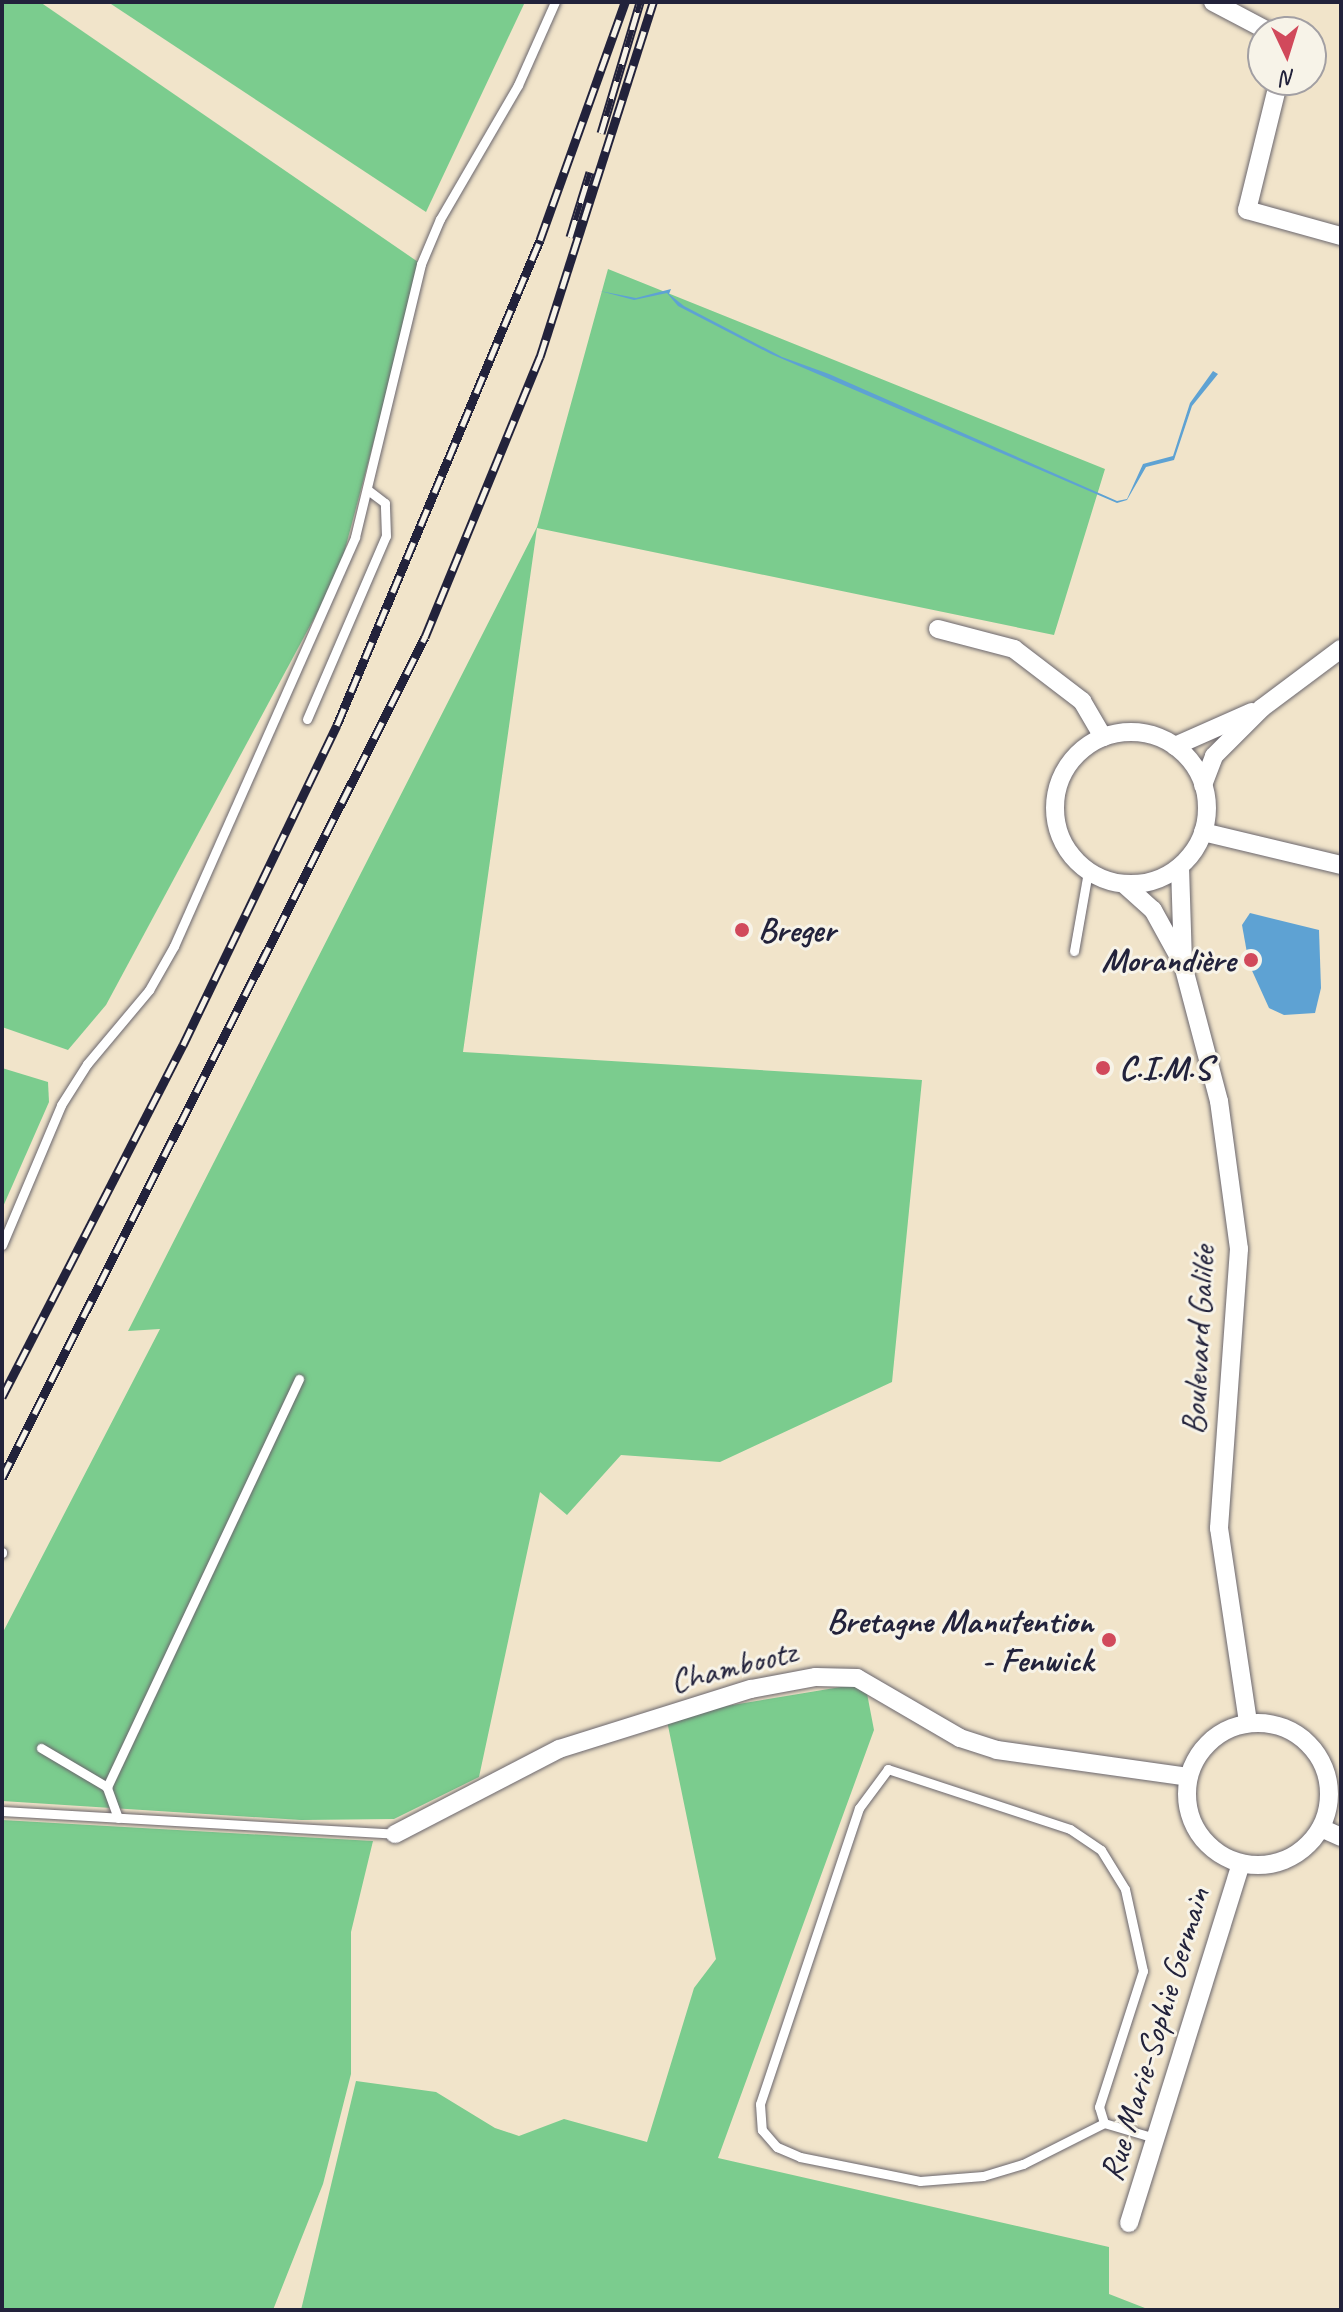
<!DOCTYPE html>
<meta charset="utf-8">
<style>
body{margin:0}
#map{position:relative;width:1343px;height:2312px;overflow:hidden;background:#f1e4ca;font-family:Caveat,sans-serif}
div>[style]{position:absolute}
.green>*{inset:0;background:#7bcc8e}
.water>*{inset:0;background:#5ea2d3}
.roads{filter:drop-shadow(0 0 2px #6a666d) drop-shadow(0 0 2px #6a666d)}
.lane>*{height:9px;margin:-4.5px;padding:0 4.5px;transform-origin:4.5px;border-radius:4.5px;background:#fff}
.street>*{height:18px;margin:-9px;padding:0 9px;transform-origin:9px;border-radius:9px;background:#fff}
.street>.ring{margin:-9px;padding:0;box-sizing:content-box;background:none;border:18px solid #fff;border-radius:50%}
.rail>*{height:9px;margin-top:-4.5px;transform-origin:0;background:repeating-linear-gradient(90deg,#f7f3e8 0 18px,#22223b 0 36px);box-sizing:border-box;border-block:2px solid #22223b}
.dots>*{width:22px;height:22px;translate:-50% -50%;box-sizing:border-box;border:4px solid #f7f3e8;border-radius:50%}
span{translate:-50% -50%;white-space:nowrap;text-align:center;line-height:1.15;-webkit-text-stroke:6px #f7f3e8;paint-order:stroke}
.poi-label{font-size:34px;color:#22223b;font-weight:700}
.left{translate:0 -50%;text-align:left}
.right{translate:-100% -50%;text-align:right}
.street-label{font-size:34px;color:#22223b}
.frame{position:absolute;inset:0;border:4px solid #22223b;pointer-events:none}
.north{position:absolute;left:1247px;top:16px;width:80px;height:80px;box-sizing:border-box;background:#f7f3e8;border:2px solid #a29fa3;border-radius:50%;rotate:176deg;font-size:22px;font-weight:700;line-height:32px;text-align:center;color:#22223b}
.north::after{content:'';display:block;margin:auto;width:28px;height:36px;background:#d1495b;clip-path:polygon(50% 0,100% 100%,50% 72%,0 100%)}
</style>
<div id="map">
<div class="green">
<i style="clip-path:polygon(2px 2px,40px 2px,421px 264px,339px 572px,106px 1005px,68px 1050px,2px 1027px)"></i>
<i style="clip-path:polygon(108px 2px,525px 2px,426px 212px)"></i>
<i style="clip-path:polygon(608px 269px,1105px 469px,1054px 635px,537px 528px,463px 1052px,922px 1080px,892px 1382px,720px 1462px,621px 1455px,567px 1515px,540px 1492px,479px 1777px,394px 1819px,301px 1820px,2px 1801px,2px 1634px,160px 1329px,128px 1331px,537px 527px)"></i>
<i style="clip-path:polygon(2px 1068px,48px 1082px,49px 1102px,2px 1209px)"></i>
<i style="clip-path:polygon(865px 1683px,874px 1730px,718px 2158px,1109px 2247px,1109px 2294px,1150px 2310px,301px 2310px,356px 2081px,436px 2092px,495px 2128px,519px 2136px,564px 2119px,647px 2142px,694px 1988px,716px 1959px,666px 1716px)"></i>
<i style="clip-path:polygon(2px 1820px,373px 1841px,351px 1932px,351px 2074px,323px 2184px,273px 2310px,2px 2310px)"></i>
</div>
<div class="water">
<i style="clip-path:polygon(671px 289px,669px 294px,684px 306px,782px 357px,829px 374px,1117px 501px,1127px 499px,1143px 464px,1173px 456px,1190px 403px,1213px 371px,1218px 374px,1192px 406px,1174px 460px,1146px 467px,1127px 500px,1117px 503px,771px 354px,678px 306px,667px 293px,634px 300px,600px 291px,636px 298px)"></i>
<i style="clip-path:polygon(1250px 913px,1319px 930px,1321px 988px,1315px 1013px,1284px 1015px,1269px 1008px,1249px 964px,1242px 925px)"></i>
</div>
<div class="roads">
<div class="lane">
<i style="left:307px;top:719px;width:199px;rotate:-66.7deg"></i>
<i style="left:386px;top:536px;width:33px;rotate:-92deg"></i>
<i style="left:385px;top:503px;width:20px;rotate:-143deg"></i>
<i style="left:1074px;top:951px;width:80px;rotate:-80deg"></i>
<i style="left:2px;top:1245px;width:152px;rotate:-67.1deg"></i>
<i style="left:61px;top:1105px;width:49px;rotate:-57.6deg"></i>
<i style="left:87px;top:1064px;width:97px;rotate:-50deg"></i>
<i style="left:149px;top:990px;width:51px;rotate:-60.4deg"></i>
<i style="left:174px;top:946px;width:447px;rotate:-66.1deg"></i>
<i style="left:355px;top:537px;width:281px;rotate:-76.4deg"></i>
<i style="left:421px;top:264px;width:49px;rotate:-67.1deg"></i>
<i style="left:440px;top:219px;width:155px;rotate:-59.8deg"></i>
<i style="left:518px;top:85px;width:91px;rotate:-66deg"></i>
<i style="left:2px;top:1553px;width:1px;rotate:-90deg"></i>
<i style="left:41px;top:1748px;width:77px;rotate:30.6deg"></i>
<i style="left:2px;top:1811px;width:394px;rotate:3.3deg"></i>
<i style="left:118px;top:1818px;width:33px;rotate:-110deg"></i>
<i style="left:107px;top:1787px;width:451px;rotate:-64.8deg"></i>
<i style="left:1104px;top:2123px;width:17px;rotate:-107deg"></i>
<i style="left:1099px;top:2107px;width:143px;rotate:-72.1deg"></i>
<i style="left:1143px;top:1971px;width:84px;rotate:-102.4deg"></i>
<i style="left:1125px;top:1889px;width:46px;rotate:-121.6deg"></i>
<i style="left:1101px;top:1850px;width:37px;rotate:-146deg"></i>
<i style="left:1070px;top:1829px;width:192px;rotate:-161.8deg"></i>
<i style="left:888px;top:1769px;width:49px;rotate:126.6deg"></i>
<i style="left:859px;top:1808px;width:312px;rotate:108.5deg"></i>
<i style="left:760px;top:2104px;width:26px;rotate:86deg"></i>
<i style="left:762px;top:2130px;width:23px;rotate:49deg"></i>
<i style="left:777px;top:2147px;width:25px;rotate:23deg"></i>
<i style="left:800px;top:2157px;width:122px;rotate:11.3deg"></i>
<i style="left:920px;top:2181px;width:63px;rotate:-4.5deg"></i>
<i style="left:983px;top:2176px;width:42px;rotate:-16.7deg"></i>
<i style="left:1023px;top:2164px;width:91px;rotate:-26.8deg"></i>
<i style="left:1104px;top:2123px;width:53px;rotate:16.4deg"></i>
</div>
<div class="street">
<i style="left:1213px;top:2px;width:64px;rotate:27.8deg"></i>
<i style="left:1279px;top:80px;width:134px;rotate:103.8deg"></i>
<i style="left:1247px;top:210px;width:98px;rotate:15.5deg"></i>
<i style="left:938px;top:629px;width:79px;rotate:14.7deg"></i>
<i style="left:1014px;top:649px;width:86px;rotate:37.4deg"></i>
<i style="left:1082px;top:701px;width:42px;rotate:59.7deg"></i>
<i class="ring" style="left:1055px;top:732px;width:134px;height:134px"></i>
<i style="left:1175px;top:746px;width:84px;rotate:-23.8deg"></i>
<i style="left:1203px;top:785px;width:31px;rotate:-69deg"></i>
<i style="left:1214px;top:756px;width:68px;rotate:-45deg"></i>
<i style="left:1262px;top:708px;width:99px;rotate:-36.8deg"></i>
<i style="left:1203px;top:832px;width:142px;rotate:13.4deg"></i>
<i style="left:1180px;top:867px;width:98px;rotate:88.2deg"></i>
<i style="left:1183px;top:965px;width:141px;rotate:75.2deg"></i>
<i style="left:1219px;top:1101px;width:149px;rotate:82.3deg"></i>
<i style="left:1239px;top:1249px;width:280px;rotate:94.1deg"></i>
<i style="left:1219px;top:1528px;width:196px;rotate:81.5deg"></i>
<i style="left:1124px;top:884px;width:39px;rotate:42deg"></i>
<i style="left:1153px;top:910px;width:56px;rotate:61.1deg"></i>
<i class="ring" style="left:1187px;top:1723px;width:124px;height:124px"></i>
<i style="left:1321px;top:1828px;width:22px;rotate:24deg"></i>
<i style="left:395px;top:1834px;width:185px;rotate:-27.4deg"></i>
<i style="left:559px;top:1749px;width:201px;rotate:-17.4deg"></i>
<i style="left:751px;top:1689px;width:66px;rotate:-10.5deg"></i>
<i style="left:816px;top:1677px;width:41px;rotate:1.4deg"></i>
<i style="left:857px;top:1678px;width:119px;rotate:30.2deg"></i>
<i style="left:960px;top:1738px;width:39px;rotate:18deg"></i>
<i style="left:997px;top:1750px;width:193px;rotate:8deg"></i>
<i style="left:1129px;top:2223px;width:376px;rotate:-72.7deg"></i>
</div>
</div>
<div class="rail">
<i style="left:601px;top:133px;width:137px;rotate:-73.4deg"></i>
<i style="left:570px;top:237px;width:68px;rotate:-72.9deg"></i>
<i style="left:2px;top:1397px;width:396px;rotate:-62.8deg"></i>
<i style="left:183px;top:1045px;width:355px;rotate:-64.3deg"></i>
<i style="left:337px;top:725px;width:526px;rotate:-67.29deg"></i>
<i style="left:540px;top:240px;width:253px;rotate:-70.3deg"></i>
<i style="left:2px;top:1478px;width:941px;rotate:-63.3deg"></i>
<i style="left:425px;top:637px;width:303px;rotate:-67.7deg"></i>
<i style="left:540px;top:357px;width:373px;rotate:-72.3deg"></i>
</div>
<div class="dots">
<i style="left:742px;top:930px;background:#d1495b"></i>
<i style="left:1251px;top:960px;background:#d1495b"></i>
<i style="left:1103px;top:1068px;background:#d1495b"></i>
<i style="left:1109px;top:1640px;background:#d1495b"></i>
</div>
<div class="poi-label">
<span class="left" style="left:758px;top:930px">Breger</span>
<span class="right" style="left:1235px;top:960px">Morandière</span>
<span class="left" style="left:1119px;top:1068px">C.I.M.S</span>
<span class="right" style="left:1093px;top:1640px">Bretagne Manutention<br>- Fenwick</span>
</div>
<div class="street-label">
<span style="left:1198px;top:1340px;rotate:-87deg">Boulevard Galilée</span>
<span style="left:733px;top:1666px;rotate:-14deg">Chambootz</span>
<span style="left:1154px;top:2034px;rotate:-73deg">Rue Marie-Sophie Germain</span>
</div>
<div class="frame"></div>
<div class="north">N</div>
</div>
